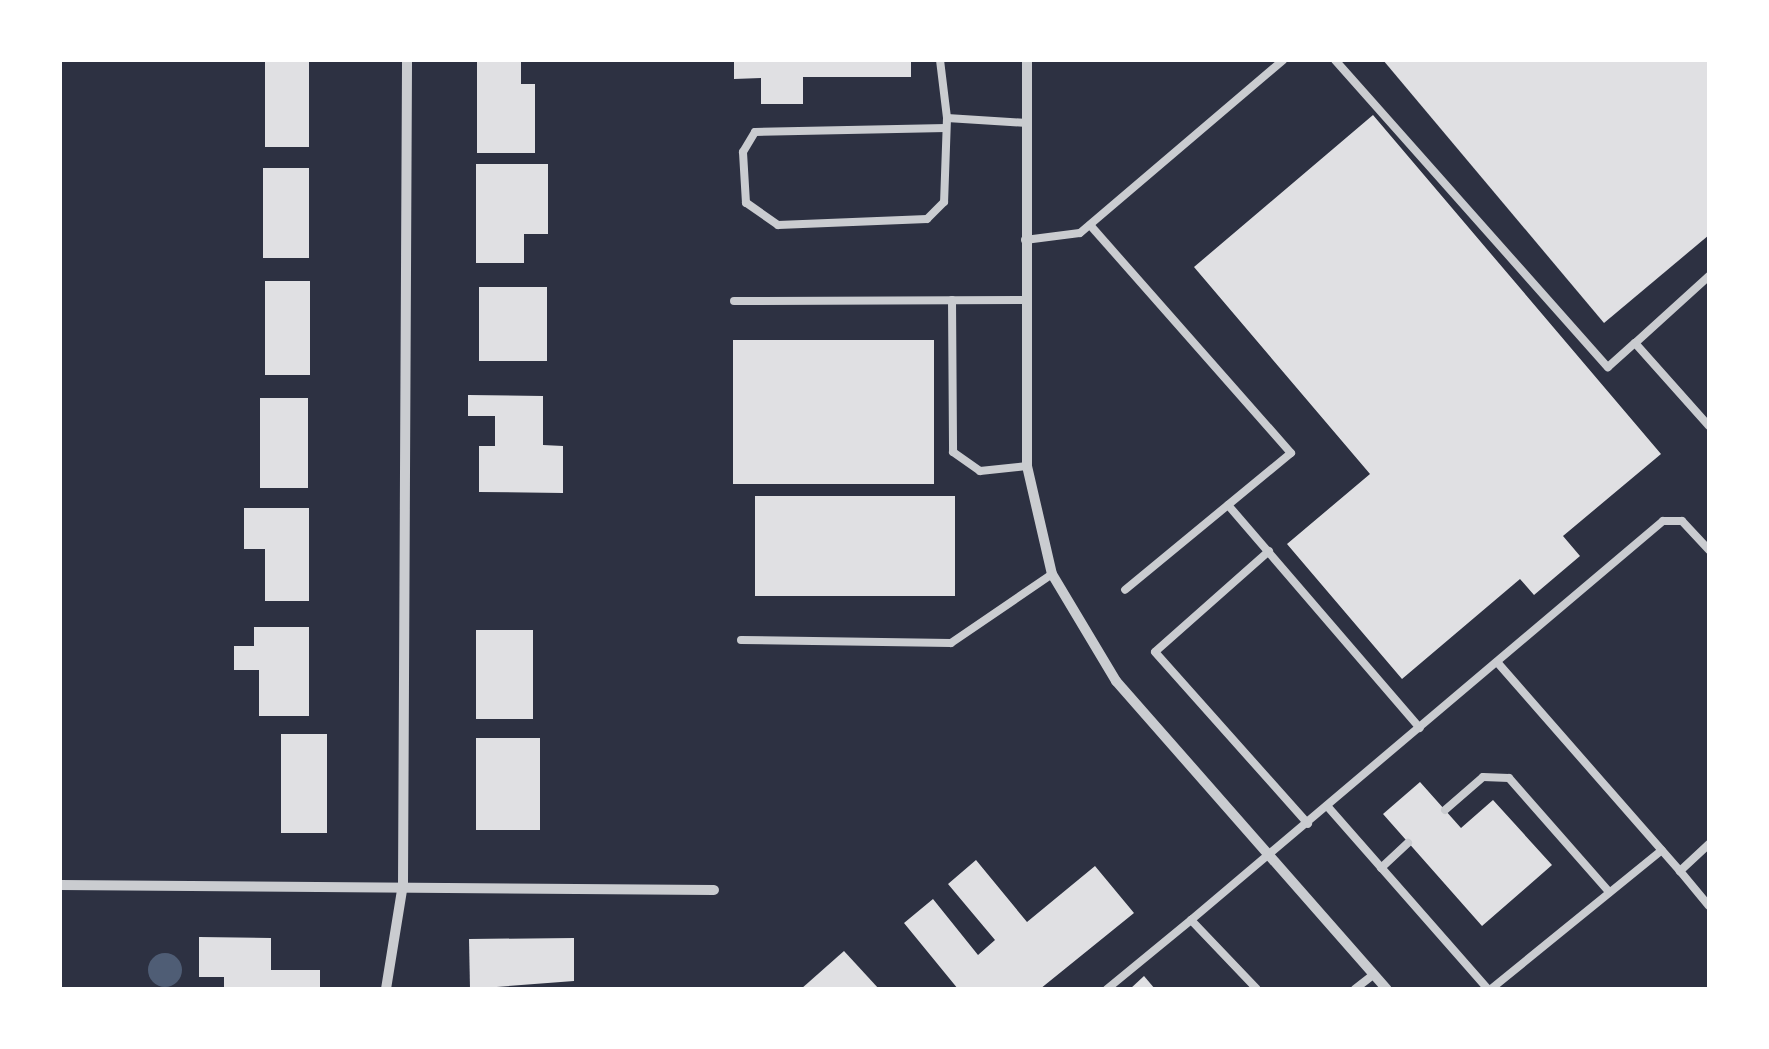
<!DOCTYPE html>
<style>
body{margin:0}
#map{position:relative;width:1769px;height:1049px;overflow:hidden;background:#2d3142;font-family:Signika,sans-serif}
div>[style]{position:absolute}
.water>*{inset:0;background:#4f5d75}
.round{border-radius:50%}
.building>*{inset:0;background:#e0e0e3;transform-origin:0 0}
.service>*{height:8px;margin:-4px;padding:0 4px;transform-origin:4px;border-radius:4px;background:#caccd0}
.minor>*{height:10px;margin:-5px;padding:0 5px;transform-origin:5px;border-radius:5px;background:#caccd0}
span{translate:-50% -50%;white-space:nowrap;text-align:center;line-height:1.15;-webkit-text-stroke:8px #fff;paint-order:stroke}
.frame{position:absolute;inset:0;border:62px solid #fff;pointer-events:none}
</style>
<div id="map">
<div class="water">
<i class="round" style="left:148px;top:953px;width:34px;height:34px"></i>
</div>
<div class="building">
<i style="left:265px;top:60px;width:44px;height:87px"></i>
<i style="clip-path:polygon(477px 60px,521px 60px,521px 84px,535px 84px,535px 153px,477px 153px)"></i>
<i style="clip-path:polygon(734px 60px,911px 60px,911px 77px,803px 77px,803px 104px,761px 104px,761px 78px,734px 79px)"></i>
<i style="clip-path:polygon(1383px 60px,1709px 60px,1709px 235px,1604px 323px)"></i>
<i style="clip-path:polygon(1373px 115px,1661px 454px,1563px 536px,1580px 556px,1534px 595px,1520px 579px,1402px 679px,1287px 544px,1370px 474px,1194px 267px)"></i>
<i style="clip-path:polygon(476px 164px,548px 164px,548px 234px,524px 234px,524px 263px,476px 263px)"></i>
<i style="left:263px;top:168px;width:46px;height:90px"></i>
<i style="left:265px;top:281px;width:45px;height:94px"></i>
<i style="left:479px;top:287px;width:68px;height:74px"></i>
<i style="left:733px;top:340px;width:201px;height:144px"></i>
<i style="clip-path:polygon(468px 395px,543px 396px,543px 445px,563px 446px,563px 493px,479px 492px,479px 446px,495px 446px,495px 416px,468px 416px)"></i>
<i style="left:260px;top:398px;width:48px;height:90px"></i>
<i style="left:955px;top:496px;width:100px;height:200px;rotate:90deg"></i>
<i style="clip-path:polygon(244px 508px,309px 508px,309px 601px,265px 601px,265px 549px,244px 549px)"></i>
<i style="clip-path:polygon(254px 627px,309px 627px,309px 716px,259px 716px,259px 670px,234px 670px,234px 646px,254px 646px)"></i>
<i style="left:476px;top:630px;width:57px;height:89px"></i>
<i style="left:281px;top:734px;width:46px;height:99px"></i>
<i style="left:476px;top:738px;width:64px;height:92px"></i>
<i style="clip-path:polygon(1420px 782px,1461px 828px,1493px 800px,1552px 865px,1482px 926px,1383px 814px)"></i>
<i style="clip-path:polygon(976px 860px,1027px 922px,1095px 866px,1134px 913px,1040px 989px,958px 989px,904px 923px,933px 899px,978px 955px,995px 940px,948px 884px)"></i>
<i style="clip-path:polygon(199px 937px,271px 938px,271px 970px,320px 970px,320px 989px,224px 989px,224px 977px,199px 977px)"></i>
<i style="clip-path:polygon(574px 938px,574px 981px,470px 989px,469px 939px)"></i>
<i style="clip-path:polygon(844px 951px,879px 989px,801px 989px)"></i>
<i style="clip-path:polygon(1144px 976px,1155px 989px,1130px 989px)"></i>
</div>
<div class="service">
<i style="left:940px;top:60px;width:58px;rotate:83.1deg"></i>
<i style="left:947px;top:118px;width:84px;rotate:92deg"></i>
<i style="left:944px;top:202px;width:24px;rotate:135deg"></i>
<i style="left:927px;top:219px;width:149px;rotate:177.7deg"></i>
<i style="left:778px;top:225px;width:39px;rotate:-145deg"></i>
<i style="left:746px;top:203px;width:51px;rotate:-93.4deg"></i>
<i style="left:743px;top:152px;width:23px;rotate:-59deg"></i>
<i style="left:755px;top:132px;width:191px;rotate:-1.2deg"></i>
<i style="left:1335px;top:60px;width:411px;rotate:48.4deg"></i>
<i style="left:1608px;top:367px;width:36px;rotate:-42deg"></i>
<i style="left:947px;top:118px;width:80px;rotate:3.6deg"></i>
<i style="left:1090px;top:225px;width:304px;rotate:48.6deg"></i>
<i style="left:1291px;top:453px;width:215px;rotate:140.5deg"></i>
<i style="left:1025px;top:240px;width:55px;rotate:-7.3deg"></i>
<i style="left:1080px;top:233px;width:267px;rotate:-40.4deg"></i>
<i style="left:1709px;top:276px;width:100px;rotate:137.8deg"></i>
<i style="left:1635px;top:343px;width:111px;rotate:48.3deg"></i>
<i style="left:952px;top:300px;width:152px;rotate:89.6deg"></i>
<i style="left:953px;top:452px;width:33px;rotate:35deg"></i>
<i style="left:980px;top:471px;width:47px;rotate:-6.1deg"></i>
<i style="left:734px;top:301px;width:292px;rotate:-0.2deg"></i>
<i style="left:1228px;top:505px;width:294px;rotate:49.3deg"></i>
<i style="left:1269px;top:551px;width:152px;rotate:138.5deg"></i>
<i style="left:1155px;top:652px;width:230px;rotate:48.3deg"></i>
<i style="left:741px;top:640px;width:210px;rotate:0.8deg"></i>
<i style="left:951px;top:643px;width:122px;rotate:-34.3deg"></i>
<i style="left:1497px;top:662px;width:278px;rotate:48.8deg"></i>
<i style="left:1328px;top:807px;width:242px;rotate:48.7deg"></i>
<i style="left:1445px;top:810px;width:50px;rotate:-41deg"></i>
<i style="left:1483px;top:777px;width:26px;rotate:2deg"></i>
<i style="left:1509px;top:778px;width:152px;rotate:48.7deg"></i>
<i style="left:1709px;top:844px;width:40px;rotate:137deg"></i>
<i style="left:1680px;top:871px;width:45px;rotate:50.4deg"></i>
<i style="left:1381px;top:868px;width:37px;rotate:-43deg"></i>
<i style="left:1191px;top:920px;width:618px;rotate:-40.21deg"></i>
<i style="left:1663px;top:521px;width:19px"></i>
<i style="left:1682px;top:521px;width:40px;rotate:47deg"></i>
<i style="left:1107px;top:989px;width:109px;rotate:-39.4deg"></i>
<i style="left:1191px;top:920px;width:95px;rotate:46.3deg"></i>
<i style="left:1355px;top:989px;width:24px;rotate:-38deg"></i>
<i style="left:1491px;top:989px;width:220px;rotate:-39.1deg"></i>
</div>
<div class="minor">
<i style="left:1027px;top:60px;width:406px;rotate:90deg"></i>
<i style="left:1027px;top:466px;width:111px;rotate:77deg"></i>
<i style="left:1052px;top:574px;width:125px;rotate:59.1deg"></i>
<i style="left:1116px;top:681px;width:410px;rotate:48.7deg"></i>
<i style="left:60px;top:885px;width:654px;rotate:0.44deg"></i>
<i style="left:386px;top:989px;width:106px;rotate:-80.8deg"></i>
<i style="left:403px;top:884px;width:824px;rotate:-89.72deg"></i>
</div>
<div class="frame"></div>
</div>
